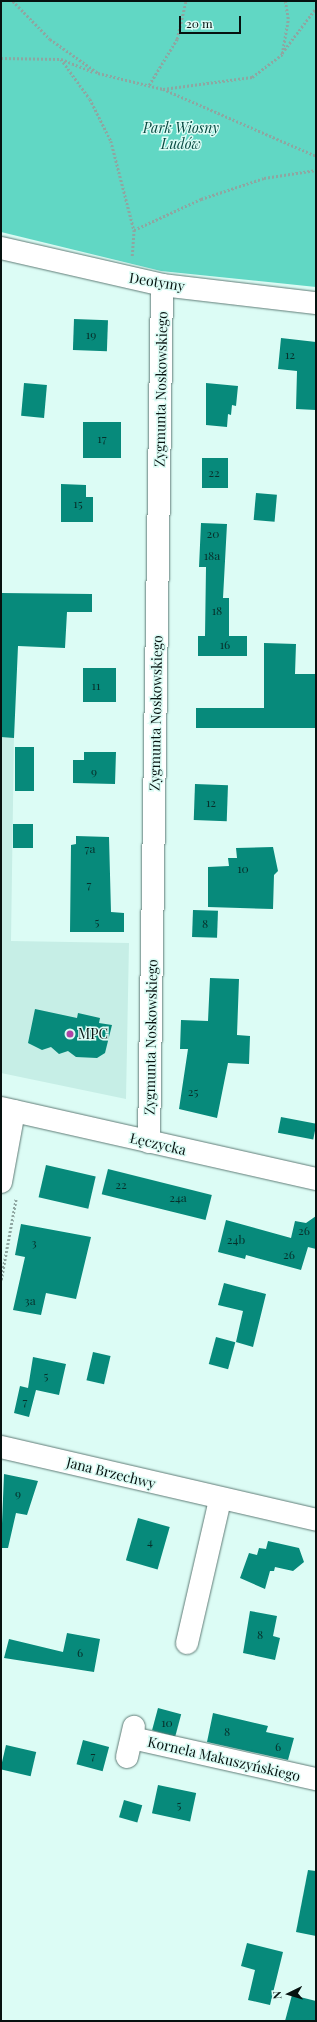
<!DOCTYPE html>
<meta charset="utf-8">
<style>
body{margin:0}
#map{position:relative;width:317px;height:2022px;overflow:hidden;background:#dcfcf5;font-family:"Playfair Display",serif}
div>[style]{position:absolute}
.built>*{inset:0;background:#c6eee6}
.green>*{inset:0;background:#61d7c4}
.building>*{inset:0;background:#078a7b;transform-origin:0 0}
.path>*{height:2.5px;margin-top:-1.25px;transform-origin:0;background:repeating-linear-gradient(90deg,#8ea6a1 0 2px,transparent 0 4px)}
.roads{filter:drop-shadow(0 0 1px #607c77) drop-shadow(0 0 1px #607c77)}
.minor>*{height:22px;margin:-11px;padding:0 11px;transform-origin:11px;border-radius:11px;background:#fff}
.dots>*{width:11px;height:11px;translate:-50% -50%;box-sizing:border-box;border:2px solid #dcfcf5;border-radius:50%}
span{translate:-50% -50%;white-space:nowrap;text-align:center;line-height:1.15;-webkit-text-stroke:3px #dcfcf5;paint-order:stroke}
.number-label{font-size:12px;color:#07302b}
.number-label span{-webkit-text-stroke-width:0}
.park-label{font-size:14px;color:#074940;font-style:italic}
.street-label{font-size:14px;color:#071210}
.poi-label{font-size:14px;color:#071210}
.left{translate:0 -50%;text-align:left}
.frame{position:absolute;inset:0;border:2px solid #071210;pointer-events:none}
.north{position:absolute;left:269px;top:1974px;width:40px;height:40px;-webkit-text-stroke:3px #dcfcf5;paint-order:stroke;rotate:265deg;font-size:11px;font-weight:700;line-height:16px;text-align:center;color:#071210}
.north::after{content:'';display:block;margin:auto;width:14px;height:18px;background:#071210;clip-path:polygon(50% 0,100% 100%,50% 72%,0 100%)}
.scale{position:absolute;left:179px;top:16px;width:62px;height:18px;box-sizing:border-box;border:2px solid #071210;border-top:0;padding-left:5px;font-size:12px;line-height:14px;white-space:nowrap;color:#071210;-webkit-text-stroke:3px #dcfcf5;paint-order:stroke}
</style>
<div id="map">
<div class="built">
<i style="clip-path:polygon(1px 735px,14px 735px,11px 941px,129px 943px,126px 1099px,1px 1073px)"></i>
</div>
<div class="green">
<i style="clip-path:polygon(1px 1px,316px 1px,316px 287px,161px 271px,1px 232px)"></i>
</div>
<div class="building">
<i style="left:74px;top:319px;width:34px;height:31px;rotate:2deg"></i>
<i style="clip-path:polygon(281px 338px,316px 342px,316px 410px,296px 409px,297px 371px,278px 369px)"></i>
<i style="left:24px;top:383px;width:23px;height:33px;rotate:5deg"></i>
<i style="clip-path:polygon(206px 383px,238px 386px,236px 406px,232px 405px,231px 415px,228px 414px,227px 427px,206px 425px)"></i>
<i style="left:83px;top:422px;width:38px;height:36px"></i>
<i style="left:202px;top:458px;width:26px;height:30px"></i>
<i style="clip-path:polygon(61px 484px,86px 485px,86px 497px,93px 497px,93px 522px,61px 522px)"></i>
<i style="left:256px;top:493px;width:21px;height:27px;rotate:5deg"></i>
<i style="clip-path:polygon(201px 523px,227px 524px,223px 598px,229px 598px,229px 636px,247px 636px,247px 656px,198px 656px,198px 636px,205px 636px,206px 567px,199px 567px)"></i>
<i style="clip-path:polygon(1px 593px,92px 594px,92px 612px,67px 612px,65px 648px,18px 646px,14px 738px,1px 737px)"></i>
<i style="clip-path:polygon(264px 643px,296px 644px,295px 674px,316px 674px,316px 728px,196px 728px,196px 708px,264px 708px)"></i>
<i style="left:83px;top:668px;width:33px;height:34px"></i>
<i style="left:15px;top:747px;width:19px;height:44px"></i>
<i style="clip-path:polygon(84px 752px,116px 752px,115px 784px,73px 783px,73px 760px,84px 760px)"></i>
<i style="left:195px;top:784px;width:33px;height:36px;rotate:2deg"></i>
<i style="left:13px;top:824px;width:20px;height:24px"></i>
<i style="clip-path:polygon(76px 836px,109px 837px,111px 912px,124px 913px,124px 932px,70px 932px,71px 845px,76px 844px)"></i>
<i style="clip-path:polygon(273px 847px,278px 871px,274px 875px,273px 909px,208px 907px,208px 867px,229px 866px,228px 858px,237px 858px,236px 848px)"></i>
<i style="left:193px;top:910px;width:25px;height:27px;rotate:2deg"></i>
<i style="clip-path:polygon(210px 978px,239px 979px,237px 1035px,250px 1036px,249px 1064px,228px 1063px,217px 1118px,179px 1109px,188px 1049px,180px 1049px,181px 1020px,208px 1021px)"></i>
<i style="clip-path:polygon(35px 1009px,77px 1018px,78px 1013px,100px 1018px,99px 1023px,112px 1025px,105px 1053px,97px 1058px,76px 1057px,68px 1051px,59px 1054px,51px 1047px,42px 1050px,28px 1043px)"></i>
<i style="left:281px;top:1117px;width:36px;height:16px;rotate:11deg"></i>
<i style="left:46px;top:1165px;width:51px;height:33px;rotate:13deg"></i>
<i style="left:108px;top:1169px;width:107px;height:26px;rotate:14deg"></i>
<i style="clip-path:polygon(316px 1216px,316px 1249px,308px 1247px,301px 1270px,246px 1255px,245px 1259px,218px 1252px,226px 1220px,291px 1238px,295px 1221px,306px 1223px)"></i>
<i style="clip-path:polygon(21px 1224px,91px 1237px,76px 1299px,46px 1293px,41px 1315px,13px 1310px,25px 1257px,15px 1255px)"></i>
<i style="clip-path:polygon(224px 1283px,266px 1294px,253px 1347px,236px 1342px,243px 1311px,218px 1305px)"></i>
<i style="left:216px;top:1337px;width:20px;height:28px;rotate:15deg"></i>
<i style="left:93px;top:1352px;width:18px;height:29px;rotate:13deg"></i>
<i style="clip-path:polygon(33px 1357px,66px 1364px,59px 1395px,36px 1390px,29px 1417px,14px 1413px,20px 1386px,28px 1388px)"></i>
<i style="clip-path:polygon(4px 1474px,38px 1481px,27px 1515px,16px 1513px,8px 1548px,1px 1548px)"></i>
<i style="left:138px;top:1518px;width:33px;height:44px;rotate:16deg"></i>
<i style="clip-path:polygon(268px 1541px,299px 1548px,304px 1562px,293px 1571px,275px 1567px,274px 1571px,270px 1571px,265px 1589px,240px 1578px,249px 1553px,257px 1555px,259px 1548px,266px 1549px)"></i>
<i style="clip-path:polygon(250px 1611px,277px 1616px,273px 1636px,280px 1638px,275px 1660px,243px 1653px)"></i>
<i style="clip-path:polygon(67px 1633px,100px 1639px,94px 1672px,4px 1658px,9px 1639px,63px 1652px)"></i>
<i style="left:158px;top:1708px;width:24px;height:23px;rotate:15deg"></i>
<i style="clip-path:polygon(213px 1713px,268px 1726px,266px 1732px,294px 1738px,288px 1760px,207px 1742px)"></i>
<i style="left:83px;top:1740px;width:27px;height:25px;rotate:15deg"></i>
<i style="left:6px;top:1745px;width:31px;height:25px;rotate:13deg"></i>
<i style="left:158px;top:1785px;width:39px;height:29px;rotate:12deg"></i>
<i style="left:124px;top:1800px;width:19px;height:18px;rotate:16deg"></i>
<i style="clip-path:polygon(308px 1870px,316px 1871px,316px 1936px,296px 1932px)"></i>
<i style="clip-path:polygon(247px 1943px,283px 1952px,270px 2005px,248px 2000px,255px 1970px,241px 1966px)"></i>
<i style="clip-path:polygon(292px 1995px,316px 2001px,316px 2021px,285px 2021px)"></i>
</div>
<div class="path">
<i style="left:13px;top:1px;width:53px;rotate:45.8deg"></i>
<i style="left:50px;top:39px;width:59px;rotate:35.3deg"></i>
<i style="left:98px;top:73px;width:67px;rotate:13.8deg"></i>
<i style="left:163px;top:89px;width:167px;rotate:23.6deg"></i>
<i style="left:282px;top:53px;width:56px;rotate:-52.9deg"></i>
<i style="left:1px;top:58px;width:60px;rotate:1deg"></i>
<i style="left:61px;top:59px;width:35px;rotate:22deg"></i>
<i style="left:61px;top:59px;width:49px;rotate:54.1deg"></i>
<i style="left:90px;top:99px;width:47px;rotate:63.4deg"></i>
<i style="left:111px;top:141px;width:92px;rotate:75.5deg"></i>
<i style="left:149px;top:85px;width:54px;rotate:-58.7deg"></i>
<i style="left:177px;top:39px;width:39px;rotate:-77deg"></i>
<i style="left:163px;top:89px;width:90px;rotate:-7.7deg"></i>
<i style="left:252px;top:77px;width:38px;rotate:-37deg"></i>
<i style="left:282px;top:54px;width:36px;rotate:-80deg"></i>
<i style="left:288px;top:19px;width:18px;rotate:-99deg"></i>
<i style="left:132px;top:256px;width:26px;rotate:-86deg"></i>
<i style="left:134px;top:230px;width:74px;rotate:-24.8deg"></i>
<i style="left:201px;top:199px;width:66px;rotate:-18.4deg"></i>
<i style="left:264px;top:178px;width:53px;rotate:-8.7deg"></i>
<i style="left:1px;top:1280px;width:83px;rotate:-79.6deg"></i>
</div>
<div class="roads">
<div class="minor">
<i style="left:1px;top:248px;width:165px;rotate:12.9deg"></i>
<i style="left:162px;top:285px;width:155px;rotate:6.7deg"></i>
<i style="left:1px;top:1108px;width:323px;rotate:12.7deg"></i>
<i style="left:149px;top:1142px;width:857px;rotate:-89.13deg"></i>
<i style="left:1px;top:1182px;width:72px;rotate:-79.6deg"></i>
<i style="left:1px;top:1447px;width:323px;rotate:13deg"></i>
<i style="left:187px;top:1643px;width:147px;rotate:-77deg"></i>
<i style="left:132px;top:1738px;width:189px;rotate:12.6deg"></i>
<i style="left:127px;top:1757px;width:31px;rotate:-77deg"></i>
</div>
</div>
<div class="dots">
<i style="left:70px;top:1034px;background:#af44a5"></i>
</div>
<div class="number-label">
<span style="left:91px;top:335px">19</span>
<span style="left:290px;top:355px">12</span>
<span style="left:102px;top:439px">17</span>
<span style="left:214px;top:473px">22</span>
<span style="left:78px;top:504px">15</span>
<span style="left:213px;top:534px">20</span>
<span style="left:212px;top:556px">18a</span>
<span style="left:217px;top:611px">18</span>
<span style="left:225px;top:645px">16</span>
<span style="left:96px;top:686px">11</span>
<span style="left:94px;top:772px">9</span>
<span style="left:211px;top:803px">12</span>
<span style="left:90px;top:849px">7a</span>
<span style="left:243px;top:869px">10</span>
<span style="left:89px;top:885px">7</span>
<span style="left:97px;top:922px">5</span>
<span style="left:205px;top:924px">8</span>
<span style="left:193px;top:1092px">25</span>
<span style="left:121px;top:1185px">22</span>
<span style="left:178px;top:1198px">24a</span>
<span style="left:304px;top:1231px">26</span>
<span style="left:236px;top:1240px">24b</span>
<span style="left:34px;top:1243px">3</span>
<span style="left:289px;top:1255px">26</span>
<span style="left:30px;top:1301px">3a</span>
<span style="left:46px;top:1376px">5</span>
<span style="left:25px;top:1402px">7</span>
<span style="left:18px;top:1494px">9</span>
<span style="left:150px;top:1542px">4</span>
<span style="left:260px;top:1635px">8</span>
<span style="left:80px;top:1653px">6</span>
<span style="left:167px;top:1723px">10</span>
<span style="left:227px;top:1732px">8</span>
<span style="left:278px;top:1747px">6</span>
<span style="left:93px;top:1756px">7</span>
<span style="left:179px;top:1805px">5</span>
</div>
<div class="park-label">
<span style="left:181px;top:136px">Park Wiosny<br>Ludów</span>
</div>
<div class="street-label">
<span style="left:157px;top:282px;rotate:9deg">Deotymy</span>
<span style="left:161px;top:389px;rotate:-89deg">Zygmunta Noskowskiego</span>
<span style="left:156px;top:713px;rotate:-89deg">Zygmunta Noskowskiego</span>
<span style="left:151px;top:1037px;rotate:-89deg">Zygmunta Noskowskiego</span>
<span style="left:158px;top:1144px;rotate:13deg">Łęczycka</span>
<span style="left:111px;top:1473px;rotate:14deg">Jana Brzechwy</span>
<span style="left:224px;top:1759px;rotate:13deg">Kornela Makuszyńskiego</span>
</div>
<div class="poi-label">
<span class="left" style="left:78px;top:1034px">MPC</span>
</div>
<div class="frame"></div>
<div class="north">N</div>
<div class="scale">20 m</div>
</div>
